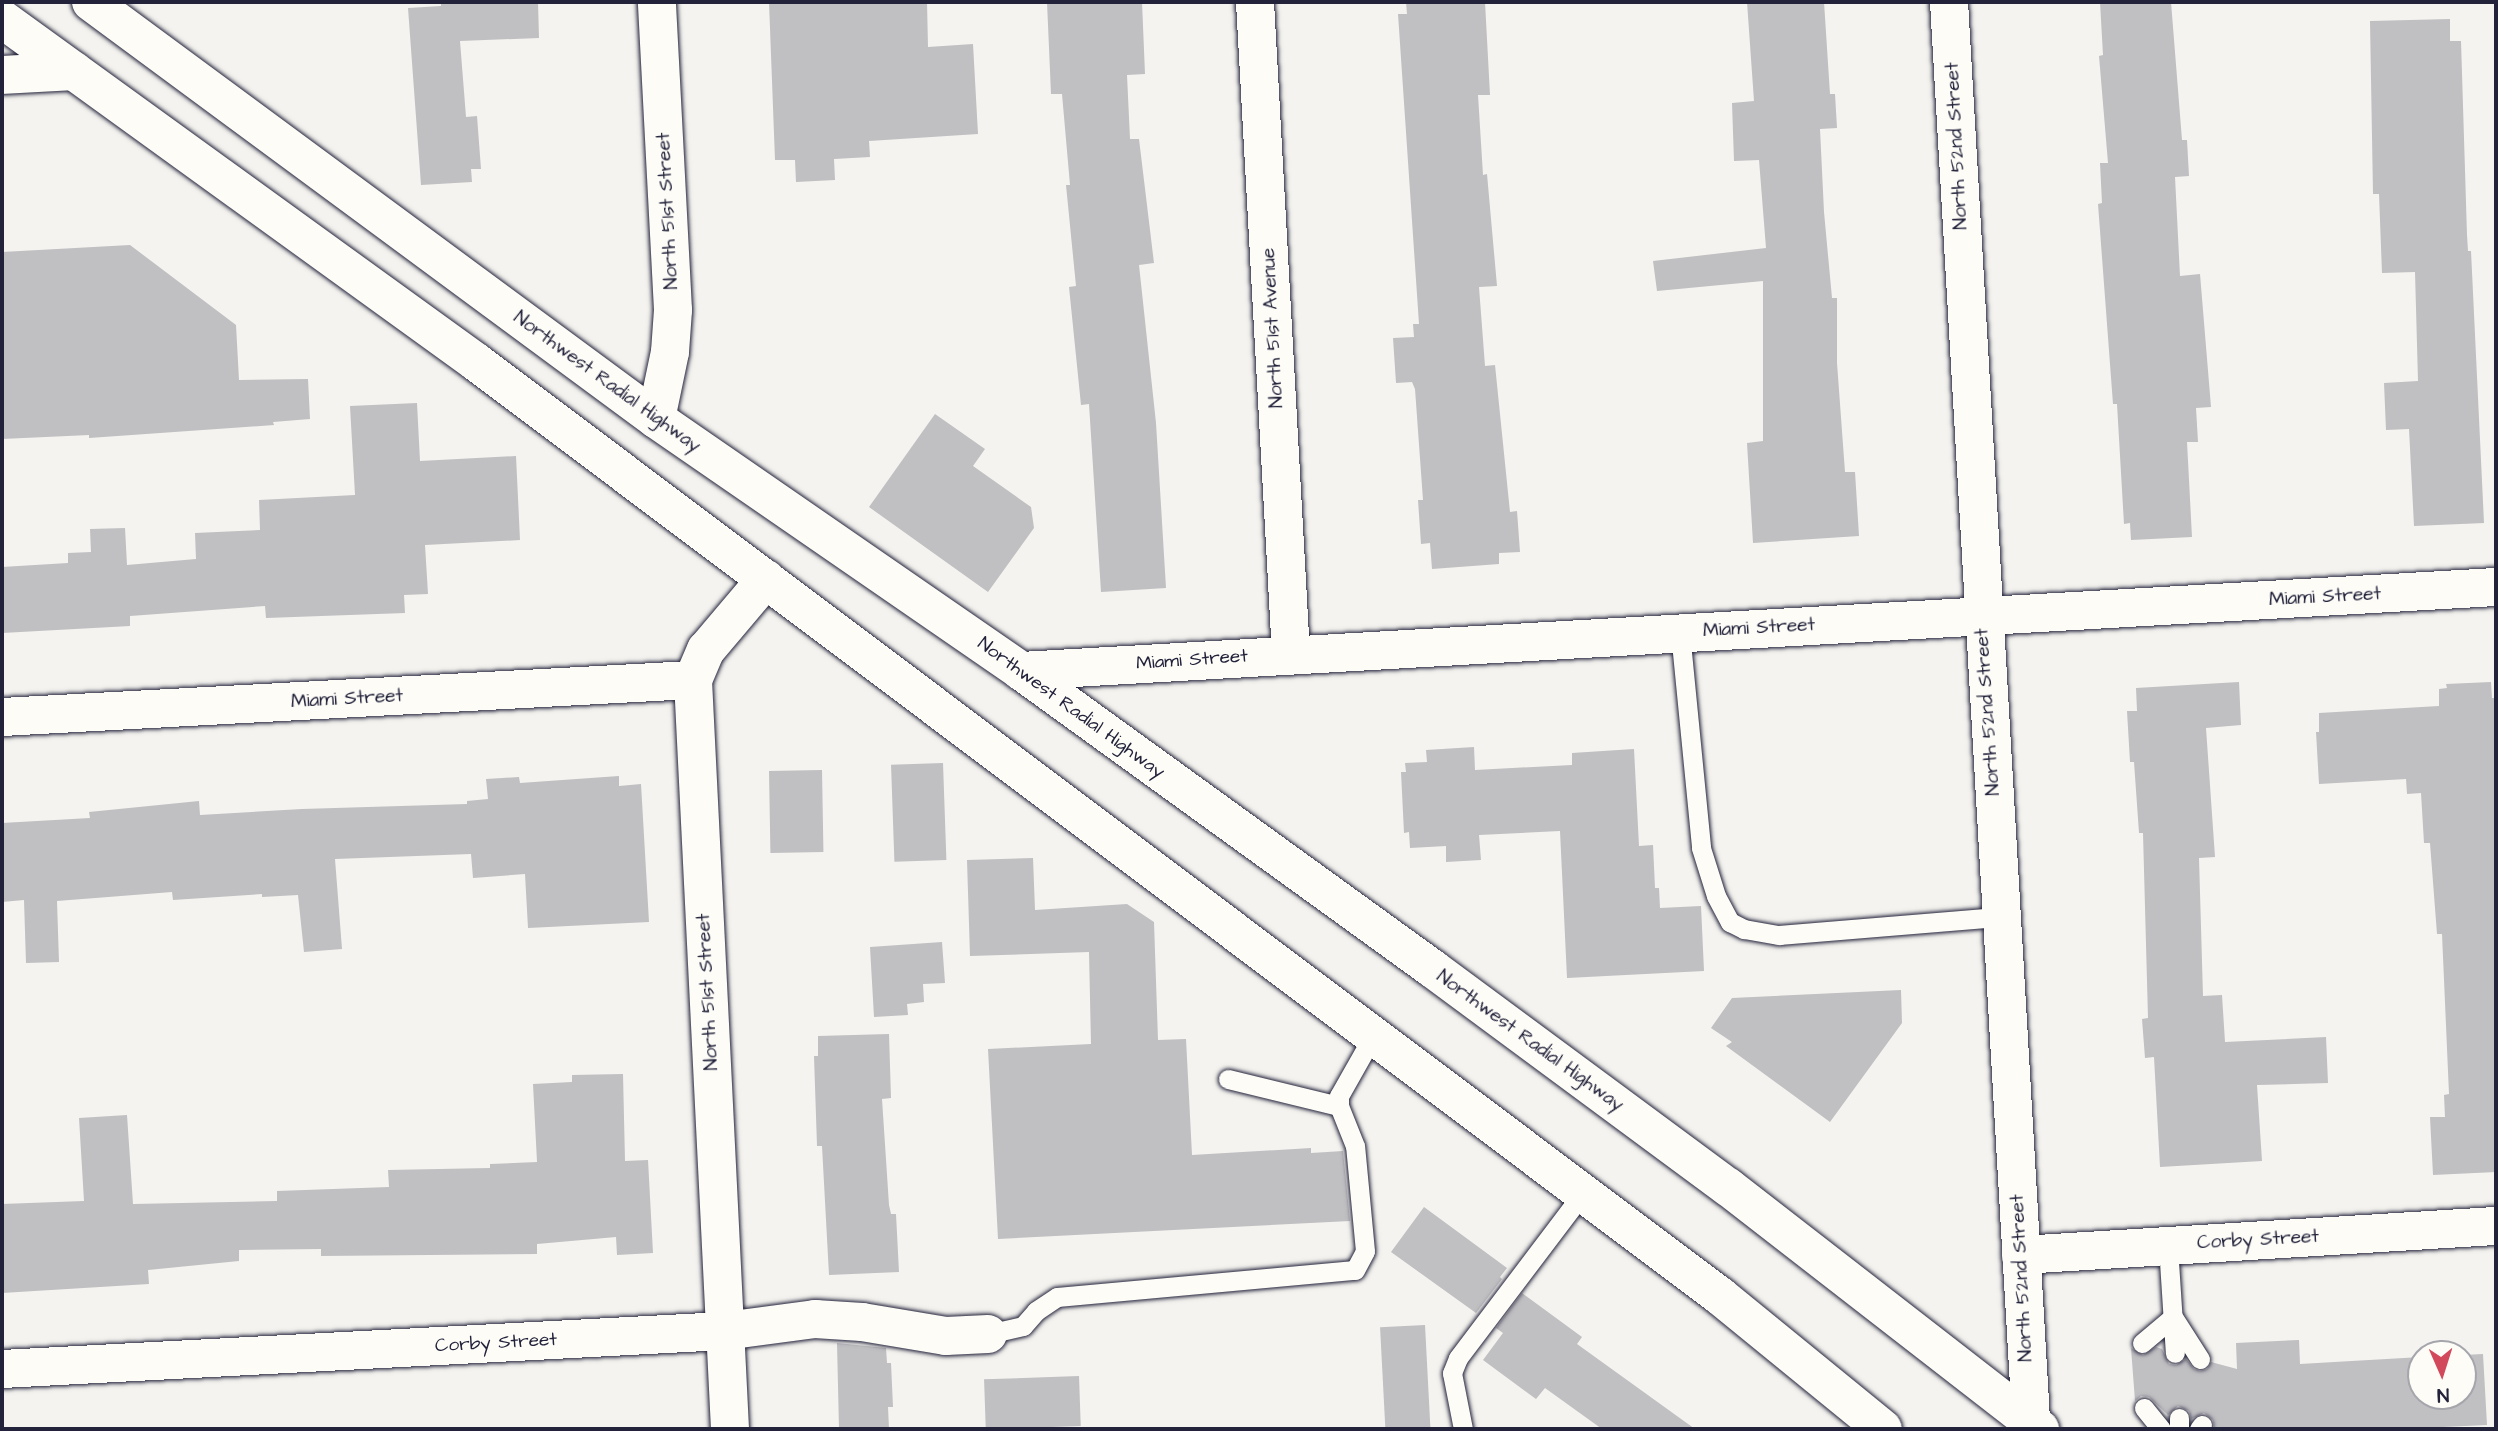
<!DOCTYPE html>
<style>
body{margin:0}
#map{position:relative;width:2498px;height:1431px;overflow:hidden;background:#f4f3ef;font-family:"Architects Daughter",sans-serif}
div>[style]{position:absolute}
.building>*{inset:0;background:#c0bfc2;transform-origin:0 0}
.roads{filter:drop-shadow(0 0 2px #22223b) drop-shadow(0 0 2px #22223b)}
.service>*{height:19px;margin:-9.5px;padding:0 9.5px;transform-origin:9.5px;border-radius:9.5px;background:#fdfcf7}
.minor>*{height:38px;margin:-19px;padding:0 19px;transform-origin:19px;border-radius:19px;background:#fdfcf7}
.tertiary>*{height:38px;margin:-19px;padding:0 19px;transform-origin:19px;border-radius:19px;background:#fdfcf7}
.primary>*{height:38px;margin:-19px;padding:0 19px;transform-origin:19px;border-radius:19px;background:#fdfcf7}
span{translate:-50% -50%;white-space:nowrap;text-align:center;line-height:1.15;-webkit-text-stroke:5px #fdfcf7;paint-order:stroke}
.street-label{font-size:19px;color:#22223b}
.frame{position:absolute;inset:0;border:4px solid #22223b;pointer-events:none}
.north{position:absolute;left:2407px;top:1340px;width:70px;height:70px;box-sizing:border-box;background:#fdfcf7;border:2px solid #a5a5ac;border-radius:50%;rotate:177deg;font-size:19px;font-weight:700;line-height:28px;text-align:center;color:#22223b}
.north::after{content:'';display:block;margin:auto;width:24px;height:32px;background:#d1495b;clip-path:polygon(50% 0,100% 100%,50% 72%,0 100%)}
</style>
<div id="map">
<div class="building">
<i style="clip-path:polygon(441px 2px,538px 2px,539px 38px,460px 41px,466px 117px,477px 116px,481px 169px,471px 169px,472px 182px,421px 185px,408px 8px,441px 6px)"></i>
<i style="clip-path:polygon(769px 2px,927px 2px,928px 47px,973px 44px,978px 134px,869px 141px,870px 157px,834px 159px,835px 180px,796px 182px,795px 160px,775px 160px)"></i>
<i style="clip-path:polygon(1047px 2px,1142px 2px,1145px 74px,1127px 75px,1130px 139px,1139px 139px,1154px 263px,1139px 265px,1156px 423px,1166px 588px,1101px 592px,1089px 404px,1081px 405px,1069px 287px,1076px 286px,1066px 185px,1070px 185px,1062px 94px,1051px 94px)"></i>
<i style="clip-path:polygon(1406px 2px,1485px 2px,1490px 95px,1478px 95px,1483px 175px,1487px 174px,1497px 286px,1479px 287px,1485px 366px,1495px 365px,1510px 512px,1517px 511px,1520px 552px,1499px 553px,1499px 564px,1432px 569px,1430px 543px,1421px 544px,1418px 500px,1423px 500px,1415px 389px,1412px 382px,1396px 383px,1393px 338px,1414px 337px,1413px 324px,1419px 324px,1398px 14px,1407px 14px)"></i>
<i style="clip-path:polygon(1747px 2px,1824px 2px,1830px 94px,1835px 94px,1837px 128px,1820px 129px,1824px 212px,1832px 298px,1837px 298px,1837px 363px,1845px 472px,1855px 472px,1859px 536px,1753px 543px,1747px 443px,1763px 441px,1763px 281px,1657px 291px,1653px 261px,1766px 248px,1759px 160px,1734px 161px,1732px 103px,1754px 101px)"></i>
<i style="clip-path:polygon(2100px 2px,2171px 2px,2182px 140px,2187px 140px,2189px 176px,2175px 177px,2180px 276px,2200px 274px,2211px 407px,2196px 408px,2198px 442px,2187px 442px,2192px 537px,2131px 540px,2130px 523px,2124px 524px,2117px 404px,2113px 404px,2098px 204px,2102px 203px,2100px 163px,2108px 163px,2099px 56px,2103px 55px)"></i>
<i style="clip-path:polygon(2450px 19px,2450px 41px,2461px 41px,2467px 235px,2468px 251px,2471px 251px,2484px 523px,2414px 526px,2409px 429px,2386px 430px,2384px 383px,2418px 381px,2415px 272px,2382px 273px,2379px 194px,2373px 194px,2370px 21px)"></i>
<i style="clip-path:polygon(130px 245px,236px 325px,239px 380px,308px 379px,310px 419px,273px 422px,274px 425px,89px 438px,89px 435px,2px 439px,2px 252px)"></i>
<i style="clip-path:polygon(417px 403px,420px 461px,516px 456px,520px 540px,425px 545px,428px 594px,404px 595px,405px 613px,266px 618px,265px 606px,130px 616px,130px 626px,2px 633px,2px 567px,68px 563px,68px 553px,91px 552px,90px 529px,125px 528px,127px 565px,196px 559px,195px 533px,260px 530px,259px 500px,355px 495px,350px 406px)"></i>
<i style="clip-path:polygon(935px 414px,985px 449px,973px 466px,1031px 507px,1034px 528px,988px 592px,869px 507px)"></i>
<i style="clip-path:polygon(2239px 682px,2241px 725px,2206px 728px,2215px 857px,2199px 858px,2203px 996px,2222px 995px,2225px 1042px,2326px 1037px,2328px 1083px,2257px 1085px,2262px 1161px,2160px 1167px,2154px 1057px,2145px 1058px,2142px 1019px,2148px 1018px,2143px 833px,2139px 833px,2134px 762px,2130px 762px,2127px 711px,2137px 711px,2136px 688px)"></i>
<i style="clip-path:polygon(2491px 682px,2492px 698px,2496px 698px,2496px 1172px,2433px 1175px,2430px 1117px,2445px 1117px,2444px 1095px,2449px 1094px,2442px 934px,2437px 934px,2430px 843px,2424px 843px,2421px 793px,2407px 794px,2406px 779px,2319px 784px,2316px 732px,2319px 732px,2319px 713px,2439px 706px,2439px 689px,2447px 688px,2446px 684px)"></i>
<i style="clip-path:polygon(1474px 747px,1475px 770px,1572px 765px,1572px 753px,1634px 749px,1639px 846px,1653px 845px,1655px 888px,1659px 888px,1660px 908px,1701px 906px,1704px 971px,1567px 978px,1560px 831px,1479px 835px,1481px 860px,1446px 862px,1446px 846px,1410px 848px,1409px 832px,1404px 833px,1401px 772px,1406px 772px,1405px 763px,1427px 762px,1426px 750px)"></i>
<i style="left:943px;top:763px;width:97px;height:52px;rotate:88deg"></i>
<i style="left:822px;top:770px;width:82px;height:53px;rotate:89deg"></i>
<i style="clip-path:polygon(619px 776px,619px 786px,641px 784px,649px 922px,528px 928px,525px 874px,473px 878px,471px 854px,335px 859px,342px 949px,304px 952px,298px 895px,262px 897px,262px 894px,173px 900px,172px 892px,57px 901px,59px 962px,26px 963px,24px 900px,2px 902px,2px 823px,90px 818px,89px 812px,199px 801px,200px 815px,302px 809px,467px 804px,467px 801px,488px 799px,486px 779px,519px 777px,520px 783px)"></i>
<i style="clip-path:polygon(1033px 858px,1035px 910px,1127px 904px,1154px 922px,1158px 1040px,1186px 1039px,1192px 1155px,1311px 1148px,1311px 1153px,1343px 1151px,1350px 1221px,998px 1239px,988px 1049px,1091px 1044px,1089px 952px,970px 956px,967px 860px)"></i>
<i style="clip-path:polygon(942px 942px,945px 983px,923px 984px,924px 1002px,907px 1004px,908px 1015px,874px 1017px,870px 947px)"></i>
<i style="clip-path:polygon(1901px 990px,1902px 1023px,1830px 1122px,1726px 1046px,1732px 1042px,1711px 1028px,1732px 998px)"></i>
<i style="clip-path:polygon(889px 1034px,891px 1098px,882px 1099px,889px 1205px,891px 1214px,896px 1214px,899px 1272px,829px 1275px,822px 1146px,817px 1146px,814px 1056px,818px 1056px,818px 1036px)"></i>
<i style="clip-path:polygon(623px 1074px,625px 1161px,648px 1160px,653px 1253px,617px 1255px,616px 1237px,537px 1244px,537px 1254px,321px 1256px,321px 1249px,239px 1250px,239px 1261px,148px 1270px,149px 1284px,2px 1293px,2px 1204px,84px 1201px,79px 1118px,127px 1115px,133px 1204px,277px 1201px,277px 1191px,389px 1187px,388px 1170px,490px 1168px,490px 1164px,537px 1162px,533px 1084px,572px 1082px,572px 1075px)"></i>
<i style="clip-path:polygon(1424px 1207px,1507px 1268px,1500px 1277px,1502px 1279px,1476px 1313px,1391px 1252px)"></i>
<i style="clip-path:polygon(1522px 1293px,1582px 1337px,1577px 1344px,1695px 1429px,1602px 1429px,1545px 1388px,1536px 1399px,1483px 1360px,1503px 1333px,1496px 1328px)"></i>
<i style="left:1425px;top:1325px;width:104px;height:45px;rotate:87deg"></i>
<i style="clip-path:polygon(2299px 1340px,2300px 1364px,2421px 1357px,2421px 1396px,2463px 1396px,2463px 1355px,2483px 1354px,2487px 1425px,2398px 1429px,2219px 1429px,2214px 1428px,2213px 1420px,2204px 1413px,2191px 1419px,2189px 1411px,2178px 1406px,2168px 1415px,2149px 1397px,2141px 1396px,2135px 1401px,2131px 1348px,2143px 1355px,2156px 1347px,2162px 1349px,2169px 1364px,2176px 1365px,2186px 1359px,2194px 1369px,2200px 1371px,2207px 1369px,2211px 1362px,2237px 1369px,2236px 1343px)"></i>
<i style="clip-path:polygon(837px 1343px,886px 1348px,887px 1363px,891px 1363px,893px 1407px,888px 1407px,889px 1429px,839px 1429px)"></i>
<i style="left:1079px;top:1376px;width:50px;height:95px;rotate:88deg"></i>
</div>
<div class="roads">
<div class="service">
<i style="left:1680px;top:632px;width:217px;rotate:84.4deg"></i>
<i style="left:1701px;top:848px;width:50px;rotate:72.6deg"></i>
<i style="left:1716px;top:896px;width:30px;rotate:62deg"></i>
<i style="left:1730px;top:922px;width:16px;rotate:27deg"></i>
<i style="left:1744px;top:929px;width:36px;rotate:10deg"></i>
<i style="left:1779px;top:935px;width:222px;rotate:-4.7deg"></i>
<i style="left:1228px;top:1079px;width:114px;rotate:13.7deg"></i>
<i style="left:2168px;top:1246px;width:107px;rotate:86.3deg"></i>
<i style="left:988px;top:1334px;width:36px;rotate:-13deg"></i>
<i style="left:1023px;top:1326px;width:20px;rotate:-49deg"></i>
<i style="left:1036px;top:1311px;width:25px;rotate:-34deg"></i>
<i style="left:1057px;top:1297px;width:299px;rotate:-5.2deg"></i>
<i style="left:1355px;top:1270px;width:21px;rotate:-62deg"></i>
<i style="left:1365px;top:1251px;width:105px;rotate:-95.4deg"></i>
<i style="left:1355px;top:1146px;width:43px;rotate:-111.8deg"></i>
<i style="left:1339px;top:1106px;width:10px;rotate:-90deg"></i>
<i style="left:1339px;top:1096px;width:69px;rotate:-60.5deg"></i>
<i style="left:2142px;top:1343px;width:40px;rotate:-40deg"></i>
<i style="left:2173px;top:1317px;width:50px;rotate:57.3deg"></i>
<i style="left:2144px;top:1408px;width:27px;rotate:51deg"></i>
<i style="left:2179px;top:1418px;width:11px;rotate:90deg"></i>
<i style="left:1463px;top:1429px;width:57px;rotate:-101.1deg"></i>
<i style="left:1452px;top:1373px;width:16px;rotate:-68deg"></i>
<i style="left:1458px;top:1358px;width:207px;rotate:-52.9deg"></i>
<i style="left:2199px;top:1429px;width:5px;rotate:-53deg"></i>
</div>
<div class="minor">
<i style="left:1255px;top:2px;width:653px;rotate:86.84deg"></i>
<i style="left:2px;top:75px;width:72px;rotate:-3.2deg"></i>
<i style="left:656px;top:419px;width:68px;rotate:-78.2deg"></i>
<i style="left:670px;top:352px;width:42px;rotate:-85.9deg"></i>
<i style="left:673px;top:310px;width:308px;rotate:-93deg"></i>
<i style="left:1021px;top:671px;width:1477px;rotate:-3.26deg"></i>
<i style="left:2px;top:717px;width:692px;rotate:-3.07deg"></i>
<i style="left:2021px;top:1255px;width:476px;rotate:-3.5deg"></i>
<i style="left:2px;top:1369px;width:724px;rotate:-3.01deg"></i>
<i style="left:725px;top:1331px;width:91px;rotate:-7.6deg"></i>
<i style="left:815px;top:1319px;width:47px;rotate:3.7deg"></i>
<i style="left:862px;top:1322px;width:85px;rotate:9.5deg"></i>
<i style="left:946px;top:1336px;width:42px;rotate:-2.7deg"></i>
<i style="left:730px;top:1429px;width:750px;rotate:-92.83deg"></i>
<i style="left:693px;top:680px;width:33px;rotate:-67deg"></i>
<i style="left:706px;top:650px;width:93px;rotate:-49.8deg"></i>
</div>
<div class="tertiary">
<i style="left:1949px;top:2px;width:1421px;rotate:86.69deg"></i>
</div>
<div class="primary">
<i style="left:91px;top:2px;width:702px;rotate:36.43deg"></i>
<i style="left:656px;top:419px;width:444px;rotate:34.6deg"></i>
<i style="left:1021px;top:671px;width:508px;rotate:35.88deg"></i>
<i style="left:1433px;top:969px;width:367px;rotate:36.5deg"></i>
<i style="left:1728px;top:1187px;width:395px;rotate:37.8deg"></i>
<i style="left:2px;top:19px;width:585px;rotate:35.89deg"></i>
<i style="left:476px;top:362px;width:1556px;rotate:36.9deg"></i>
<i style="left:1720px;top:1296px;width:210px;rotate:39.2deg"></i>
</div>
</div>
<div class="street-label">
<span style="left:1957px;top:146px;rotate:-93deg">North 52nd Street</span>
<span style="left:668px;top:211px;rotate:-93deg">North 51st Street</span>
<span style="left:1273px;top:328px;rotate:-93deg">North 51st Avenue</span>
<span style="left:607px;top:382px;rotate:36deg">Northwest Radial Highway</span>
<span style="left:2325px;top:597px;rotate:-3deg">Miami Street</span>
<span style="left:1759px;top:628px;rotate:-3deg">Miami Street</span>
<span style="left:1192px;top:660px;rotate:-4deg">Miami Street</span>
<span style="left:347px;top:699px;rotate:-3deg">Miami Street</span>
<span style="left:1071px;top:708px;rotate:36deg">Northwest Radial Highway</span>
<span style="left:1988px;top:712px;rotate:-94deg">North 52nd Street</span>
<span style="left:708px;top:992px;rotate:-93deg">North 51st Street</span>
<span style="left:1530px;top:1041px;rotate:36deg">Northwest Radial Highway</span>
<span style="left:2258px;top:1240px;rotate:-3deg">Corby Street</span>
<span style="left:2022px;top:1278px;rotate:-93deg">North 52nd Street</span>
<span style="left:496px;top:1343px;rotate:-3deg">Corby Street</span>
</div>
<div class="frame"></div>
<div class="north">N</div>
</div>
